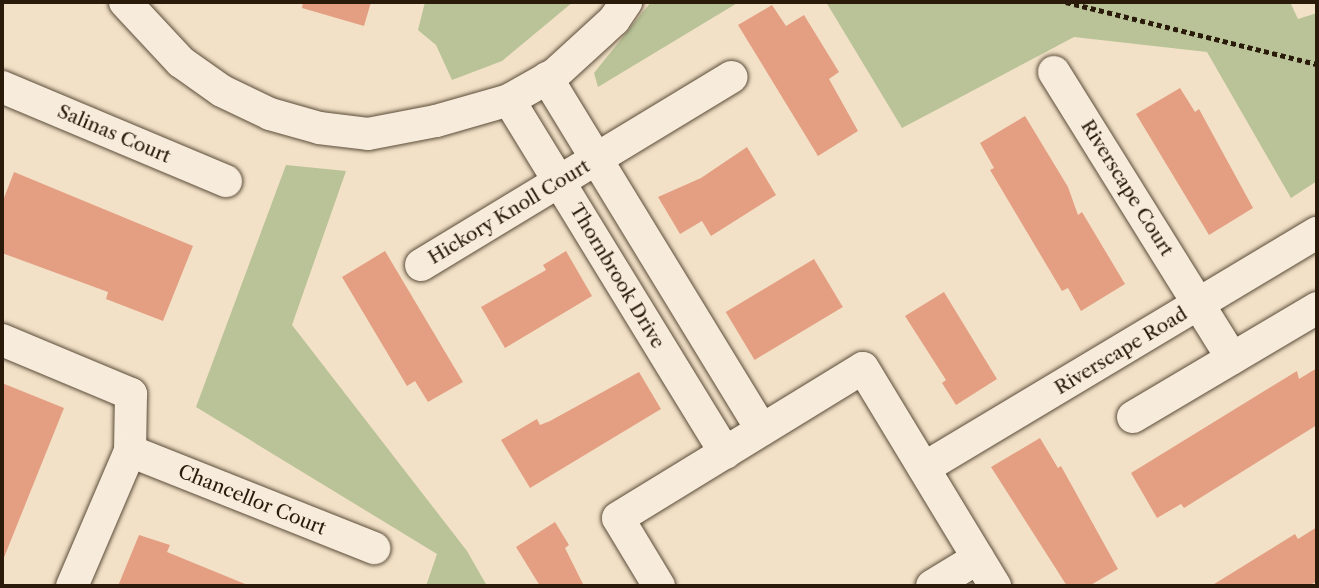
<!DOCTYPE html>
<style>
body{margin:0}
#map{position:relative;width:1319px;height:588px;overflow:hidden;background:#f2e1c7;font-family:"Libre Caslon Text",serif}
div>[style]{position:absolute}
.green>*{inset:0;background:#b9c397}
.building>*{inset:0;background:#e49f83;transform-origin:0 0}
.path>*{height:4.5px;margin-top:-2.25px;transform-origin:0;background:repeating-linear-gradient(90deg,#291a0a 0 5px,transparent 0 8.5px)}
.roads{filter:drop-shadow(0 0 2px #5b4c39) drop-shadow(0 0 2px #5b4c39)}
.minor>*{height:32px;margin:-16px;padding:0 16px;transform-origin:16px;border-radius:16px;background:#f7ecdb}
span{translate:-50% -50%;white-space:nowrap;text-align:center;line-height:1.15;-webkit-text-stroke:5px #f7ecdb;paint-order:stroke}
.street-label{font-size:19px;color:#291a0a}
.frame{position:absolute;inset:0;border:4px solid #291a0a;pointer-events:none}
</style>
<div id="map">
<div class="green">
<i style="clip-path:polygon(425px 2px,573px 2px,502px 61px,452px 80px,436px 45px,418px 30px)"></i>
<i style="clip-path:polygon(651px 2px,739px 2px,598px 87px,594px 73px)"></i>
<i style="clip-path:polygon(826px 2px,1290px 2px,1298px 19px,1317px 13px,1317px 181px,1291px 198px,1207px 52px,1074px 37px,902px 128px)"></i>
<i style="clip-path:polygon(286px 165px,346px 171px,292px 325px,467px 551px,487px 586px,426px 586px,437px 554px,196px 407px)"></i>
</div>
<div class="building">
<i style="clip-path:polygon(303px 2px,371px 2px,364px 26px,302px 8px)"></i>
<i style="clip-path:polygon(772px 5px,786px 26px,804px 15px,839px 72px,829px 79px,858px 131px,818px 156px,738px 25px)"></i>
<i style="clip-path:polygon(1180px 88px,1195px 112px,1199px 109px,1253px 208px,1209px 235px,1136px 114px)"></i>
<i style="clip-path:polygon(1025px 116px,1068px 187px,1078px 215px,1082px 212px,1125px 284px,1081px 311px,1068px 288px,1062px 291px,990px 170px,994px 168px,980px 143px)"></i>
<i style="clip-path:polygon(747px 147px,776px 195px,711px 236px,702px 221px,680px 234px,658px 197px,701px 178px)"></i>
<i style="clip-path:polygon(14px 172px,193px 246px,163px 321px,106px 299px,108px 292px,2px 253px,2px 203px)"></i>
<i style="clip-path:polygon(385px 251px,463px 382px,428px 402px,415px 381px,407px 386px,342px 277px)"></i>
<i style="clip-path:polygon(566px 251px,592px 296px,505px 348px,481px 307px,546px 270px,543px 265px)"></i>
<i style="left:814px;top:259px;width:56px;height:103px;rotate:59deg"></i>
<i style="clip-path:polygon(944px 292px,997px 379px,956px 405px,942px 383px,946px 380px,905px 316px)"></i>
<i style="clip-path:polygon(1317px 368px,1317px 425px,1184px 508px,1181px 504px,1157px 518px,1131px 473px,1297px 371px,1299px 379px)"></i>
<i style="clip-path:polygon(639px 372px,661px 409px,530px 488px,501px 440px,537px 419px,540px 425px,550px 421px)"></i>
<i style="clip-path:polygon(2px 383px,64px 408px,3px 560px,2px 560px)"></i>
<i style="clip-path:polygon(1040px 438px,1058px 468px,1061px 466px,1118px 569px,1089px 586px,1067px 586px,991px 467px)"></i>
<i style="clip-path:polygon(555px 522px,569px 545px,565px 548px,584px 586px,540px 586px,516px 547px)"></i>
<i style="clip-path:polygon(1317px 527px,1317px 581px,1309px 586px,1211px 586px,1295px 534px,1298px 539px)"></i>
<i style="clip-path:polygon(139px 535px,170px 545px,167px 552px,250px 586px,118px 586px)"></i>
</div>
<div class="path">
<i style="left:1066px;top:2px;width:259px;rotate:13.9deg"></i>
</div>
<div class="roads">
<div class="minor">
<i style="left:125px;top:2px;width:82px;rotate:47deg"></i>
<i style="left:181px;top:62px;width:50px;rotate:35.3deg"></i>
<i style="left:222px;top:91px;width:53px;rotate:25.6deg"></i>
<i style="left:270px;top:114px;width:51px;rotate:15.9deg"></i>
<i style="left:319px;top:128px;width:49px;rotate:7deg"></i>
<i style="left:368px;top:134px;width:69px;rotate:-10.8deg"></i>
<i style="left:436px;top:121px;width:76px;rotate:-16deg"></i>
<i style="left:509px;top:100px;width:53px;rotate:-29.5deg"></i>
<i style="left:555px;top:74px;width:80px;rotate:-42.5deg"></i>
<i style="left:614px;top:20px;width:22px;rotate:-56deg"></i>
<i style="left:1054px;top:72px;width:337px;rotate:58.1deg"></i>
<i style="left:547px;top:78px;width:412px;rotate:58.6deg"></i>
<i style="left:2px;top:87px;width:243px;rotate:22.8deg"></i>
<i style="left:509px;top:100px;width:414px;rotate:58.5deg"></i>
<i style="left:421px;top:265px;width:363px;rotate:-31.2deg"></i>
<i style="left:2px;top:340px;width:140px;rotate:22.7deg"></i>
<i style="left:131px;top:394px;width:57px;rotate:91deg"></i>
<i style="left:130px;top:451px;width:147px;rotate:113.2deg"></i>
<i style="left:1133px;top:417px;width:214px;rotate:-30.6deg"></i>
<i style="left:130px;top:451px;width:263px;rotate:21.7deg"></i>
<i style="left:924px;top:468px;width:458px;rotate:-30.9deg"></i>
<i style="left:659px;top:586px;width:79px;rotate:-121.1deg"></i>
<i style="left:618px;top:518px;width:287px;rotate:-31.5deg"></i>
<i style="left:863px;top:368px;width:255px;rotate:58.8deg"></i>
<i style="left:932px;top:586px;width:54px;rotate:-31.3deg"></i>
</div>
</div>
<div class="street-label">
<span style="left:114px;top:134px;rotate:23deg">Salinas Court</span>
<span style="left:1127px;top:188px;rotate:58deg">Riverscape Court</span>
<span style="left:509px;top:212px;rotate:-31deg">Hickory Knoll Court</span>
<span style="left:617px;top:276px;rotate:59deg">Thornbrook Drive</span>
<span style="left:1121px;top:351px;rotate:-31deg">Riverscape Road</span>
<span style="left:252px;top:500px;rotate:22deg">Chancellor Court</span>
</div>
<div class="frame"></div>
</div>
